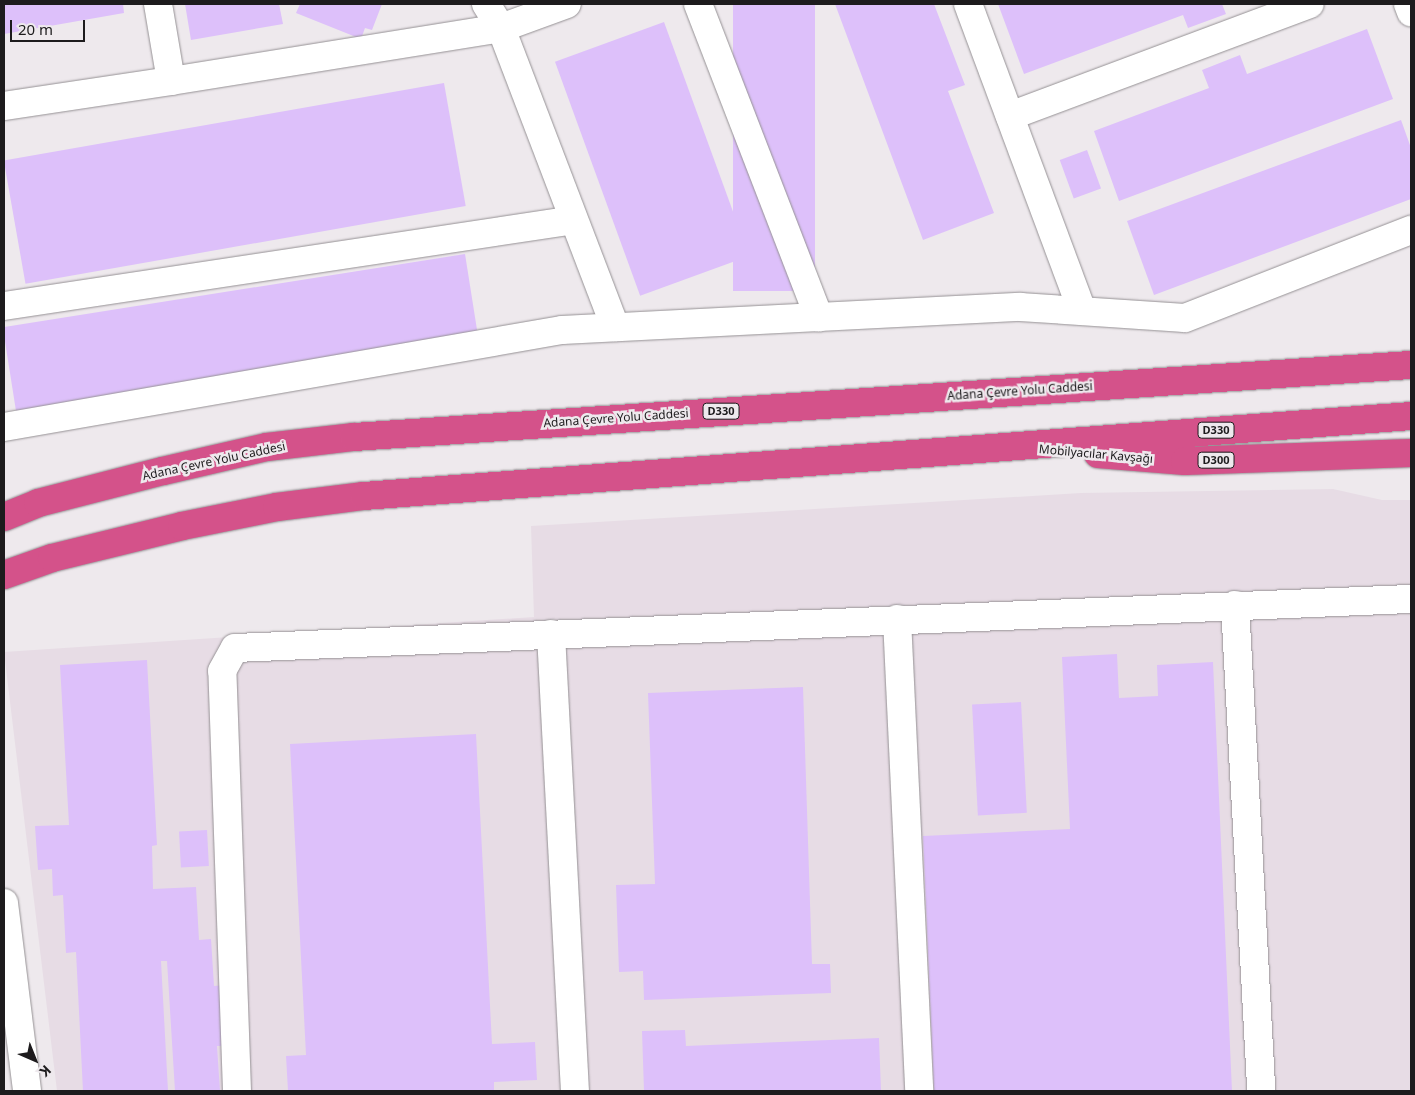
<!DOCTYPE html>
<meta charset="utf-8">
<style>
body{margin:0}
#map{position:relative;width:1415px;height:1095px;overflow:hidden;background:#eee9ed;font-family:"Noto Sans",sans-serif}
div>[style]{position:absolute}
.built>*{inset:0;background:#e7dce5}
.building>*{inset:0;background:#ddc0fa;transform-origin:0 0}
.roads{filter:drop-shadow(0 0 1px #959194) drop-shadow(0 0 1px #959194)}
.minor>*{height:28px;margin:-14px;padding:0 14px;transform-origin:14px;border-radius:14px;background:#fff}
.highway>*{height:28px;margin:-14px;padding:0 14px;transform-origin:14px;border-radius:14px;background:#d4528a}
span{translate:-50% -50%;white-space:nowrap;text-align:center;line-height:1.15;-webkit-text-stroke:5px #eee9ed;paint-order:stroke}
.shield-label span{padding:1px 4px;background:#eee9ed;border:1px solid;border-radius:4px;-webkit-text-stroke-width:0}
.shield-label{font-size:11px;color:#1d1b1d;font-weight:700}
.street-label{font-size:12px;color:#1d1b1d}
.frame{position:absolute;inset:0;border:5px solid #1d1b1d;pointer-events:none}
.north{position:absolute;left:10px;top:1035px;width:50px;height:50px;-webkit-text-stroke:4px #eee9ed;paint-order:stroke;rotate:136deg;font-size:14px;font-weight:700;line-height:20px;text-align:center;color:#1d1b1d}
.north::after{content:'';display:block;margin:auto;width:18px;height:22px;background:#1d1b1d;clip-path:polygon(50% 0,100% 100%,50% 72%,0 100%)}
.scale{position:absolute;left:10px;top:20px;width:75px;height:22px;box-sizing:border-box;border:2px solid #1d1b1d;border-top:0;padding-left:6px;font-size:15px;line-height:18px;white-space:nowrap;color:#1d1b1d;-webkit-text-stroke:4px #eee9ed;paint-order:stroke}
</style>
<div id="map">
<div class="built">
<i style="clip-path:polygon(1333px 489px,1382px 500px,1411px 500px,1411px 1091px,57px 1091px,4px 652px,534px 617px,531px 526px,1081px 493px)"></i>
</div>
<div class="building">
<i style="clip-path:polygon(4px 4px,123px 4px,124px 13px,4px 34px)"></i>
<i style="clip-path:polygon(185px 4px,279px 4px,283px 24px,191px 40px)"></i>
<i style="clip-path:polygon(300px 4px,382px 4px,372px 30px,365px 28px,361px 39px,296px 13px)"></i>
<i style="left:733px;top:4px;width:82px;height:287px"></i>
<i style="clip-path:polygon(835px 4px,934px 4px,965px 85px,948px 91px,994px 213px,923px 240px)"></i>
<i style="clip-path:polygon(998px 4px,1222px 4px,1226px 14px,1188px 28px,1183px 15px,1024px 74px)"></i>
<i style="left:664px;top:22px;width:249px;height:116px;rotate:70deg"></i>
<i style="clip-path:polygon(1367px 29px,1393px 99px,1119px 201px,1094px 131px,1209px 88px,1202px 70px,1240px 55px,1247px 74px)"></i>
<i style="left:444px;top:83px;width:125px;height:447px;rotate:80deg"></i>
<i style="clip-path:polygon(1401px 120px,1411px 148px,1411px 199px,1154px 295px,1127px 221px)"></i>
<i style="left:1087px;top:150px;width:41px;height:29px;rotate:70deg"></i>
<i style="left:465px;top:254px;width:87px;height:468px;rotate:81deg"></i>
<i style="clip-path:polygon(1117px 654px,1119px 698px,1158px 696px,1157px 665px,1213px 662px,1232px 1091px,934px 1091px,923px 836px,1070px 829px,1062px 657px)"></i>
<i style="clip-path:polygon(147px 660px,157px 845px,152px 846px,153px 889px,196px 887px,199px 940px,211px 939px,214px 986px,226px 985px,229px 1046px,217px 1046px,220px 1091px,175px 1091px,167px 961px,161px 961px,168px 1091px,83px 1091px,76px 952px,66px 953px,63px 895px,53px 896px,52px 869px,38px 870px,35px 826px,69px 825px,60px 665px)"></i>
<i style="clip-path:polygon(803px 687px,812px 964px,830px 964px,831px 993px,644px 1000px,643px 971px,619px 972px,616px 885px,655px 884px,648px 693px)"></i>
<i style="left:1021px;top:702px;width:111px;height:49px;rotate:87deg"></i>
<i style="clip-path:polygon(476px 734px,492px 1044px,535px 1042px,537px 1080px,494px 1082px,494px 1091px,288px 1091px,286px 1056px,306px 1055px,290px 744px)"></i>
<i style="left:207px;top:830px;width:36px;height:28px;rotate:87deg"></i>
<i style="clip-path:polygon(685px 1030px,686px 1046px,879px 1038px,881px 1091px,644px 1091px,642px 1031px)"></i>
</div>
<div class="roads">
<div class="minor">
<i style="left:158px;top:4px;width:78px;rotate:80.4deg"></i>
<i style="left:171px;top:81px;width:334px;rotate:-9.1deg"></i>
<i style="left:501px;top:28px;width:70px;rotate:-20deg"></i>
<i style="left:486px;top:4px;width:28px;rotate:58deg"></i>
<i style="left:501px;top:28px;width:320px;rotate:69.1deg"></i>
<i style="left:698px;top:4px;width:336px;rotate:68.9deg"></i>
<i style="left:968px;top:4px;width:327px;rotate:69.6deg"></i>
<i style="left:1408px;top:4px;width:9px;rotate:69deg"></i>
<i style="left:4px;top:106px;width:169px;rotate:-8.5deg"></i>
<i style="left:1010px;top:116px;width:320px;rotate:-20.5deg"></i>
<i style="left:4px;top:306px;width:576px;rotate:-8.58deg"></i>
<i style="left:4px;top:427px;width:566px;rotate:-9.86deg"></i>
<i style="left:562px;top:330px;width:459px;rotate:-2.9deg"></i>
<i style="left:1020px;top:307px;width:165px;rotate:3.8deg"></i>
<i style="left:1185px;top:318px;width:243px;rotate:-21.3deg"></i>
<i style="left:1235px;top:605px;width:487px;rotate:86.9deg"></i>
<i style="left:897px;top:619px;width:473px;rotate:87.3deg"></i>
<i style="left:551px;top:634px;width:458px;rotate:87deg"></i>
<i style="left:4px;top:903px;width:189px;rotate:83deg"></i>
<i style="left:237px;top:1091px;width:420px;rotate:-92deg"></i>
<i style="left:222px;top:671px;width:26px;rotate:-61deg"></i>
<i style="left:235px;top:648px;width:1177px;rotate:-2.39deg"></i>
</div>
<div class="highway">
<i style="left:1098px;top:454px;width:87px;rotate:4.6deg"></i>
<i style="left:1185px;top:461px;width:226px;rotate:-2deg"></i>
<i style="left:4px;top:517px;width:37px;rotate:-22deg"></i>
<i style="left:38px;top:503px;width:129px;rotate:-14.4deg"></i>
<i style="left:163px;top:471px;width:107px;rotate:-13deg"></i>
<i style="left:267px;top:447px;width:88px;rotate:-6.6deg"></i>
<i style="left:354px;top:437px;width:1059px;rotate:-3.9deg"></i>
<i style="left:4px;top:575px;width:51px;rotate:-19.5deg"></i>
<i style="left:52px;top:558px;width:134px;rotate:-13.8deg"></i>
<i style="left:182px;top:526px;width:97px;rotate:-11.3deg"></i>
<i style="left:277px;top:507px;width:88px;rotate:-7.2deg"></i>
<i style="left:364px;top:496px;width:1050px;rotate:-4.37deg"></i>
</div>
</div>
<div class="shield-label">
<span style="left:721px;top:411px">D330</span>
<span style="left:1216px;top:430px">D330</span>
<span style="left:1216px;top:460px">D300</span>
</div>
<div class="street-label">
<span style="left:1020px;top:391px;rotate:-4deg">Adana Çevre Yolu Caddesi</span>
<span style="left:616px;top:418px;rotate:-4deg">Adana Çevre Yolu Caddesi</span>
<span style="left:1096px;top:454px;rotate:5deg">Mobilyacılar Kavşağı</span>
<span style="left:214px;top:461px;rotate:-12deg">Adana Çevre Yolu Caddesi</span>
</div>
<div class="frame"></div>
<div class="north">K</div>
<div class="scale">20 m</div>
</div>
